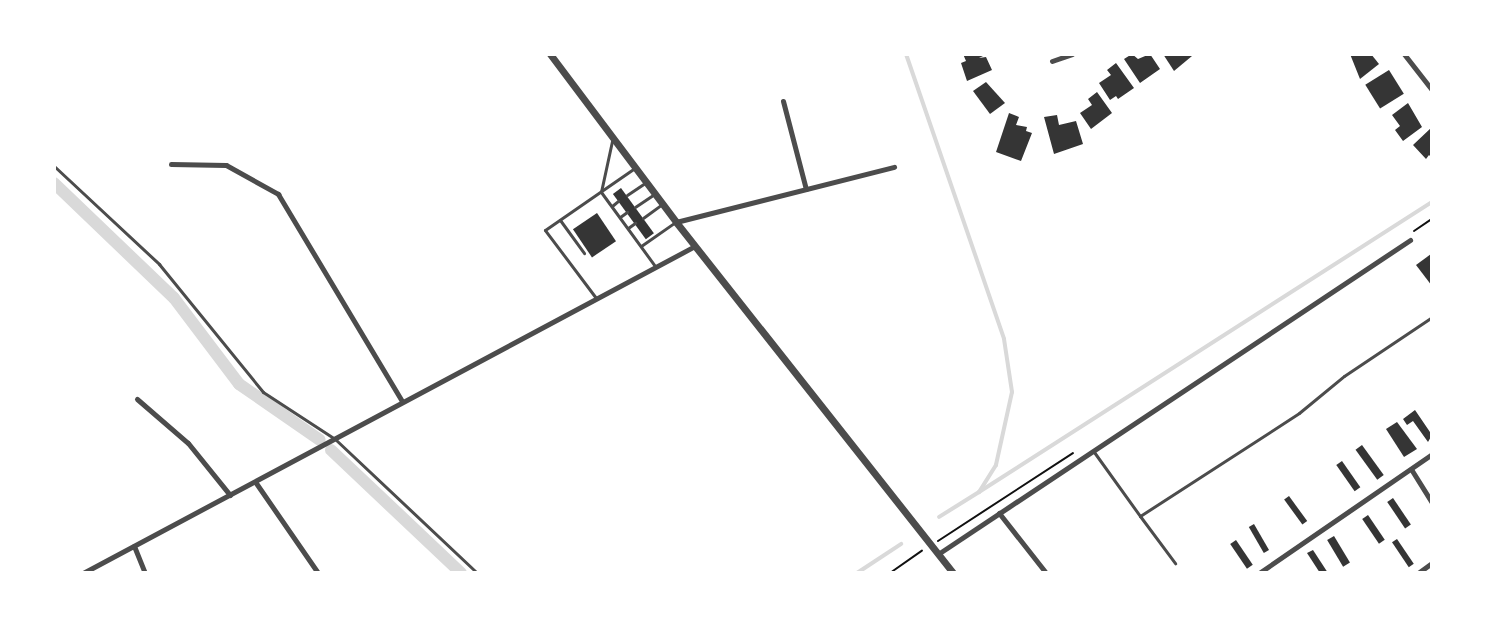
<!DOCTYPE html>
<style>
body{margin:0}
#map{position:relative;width:1486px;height:627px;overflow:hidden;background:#fff;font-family:Georgia,serif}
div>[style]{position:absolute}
.stream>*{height:4px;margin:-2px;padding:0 2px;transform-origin:2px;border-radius:2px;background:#d9d9d9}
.canal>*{height:12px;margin:-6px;padding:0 6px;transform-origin:6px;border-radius:6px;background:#d9d9d9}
.building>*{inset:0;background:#353535;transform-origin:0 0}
.path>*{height:2px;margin:-1px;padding:0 1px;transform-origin:1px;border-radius:1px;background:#111}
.service>*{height:3px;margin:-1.5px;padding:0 1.5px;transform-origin:1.5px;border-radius:1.5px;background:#4c4c4c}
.minor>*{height:5px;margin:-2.5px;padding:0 2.5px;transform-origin:2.5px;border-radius:2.5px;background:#4c4c4c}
.tertiary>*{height:7px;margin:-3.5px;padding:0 3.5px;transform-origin:3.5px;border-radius:3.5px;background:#4c4c4c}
span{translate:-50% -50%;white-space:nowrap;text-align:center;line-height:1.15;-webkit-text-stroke:8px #fff;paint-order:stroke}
.frame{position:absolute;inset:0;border:56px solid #fff;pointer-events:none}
</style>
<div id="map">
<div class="stream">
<i style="left:906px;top:54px;width:301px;rotate:71deg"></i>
<i style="left:1004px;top:339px;width:54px;rotate:81.4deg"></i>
<i style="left:1012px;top:392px;width:75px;rotate:102.4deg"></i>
<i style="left:996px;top:465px;width:32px;rotate:122deg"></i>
<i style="left:979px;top:492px;width:47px;rotate:148deg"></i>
<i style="left:979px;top:492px;width:538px;rotate:-32.63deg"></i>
<i style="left:857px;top:573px;width:53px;rotate:-33.4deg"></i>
</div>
<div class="canal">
<i style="left:54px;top:183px;width:166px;rotate:43.8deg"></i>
<i style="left:174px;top:298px;width:108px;rotate:52.9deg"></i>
<i style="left:239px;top:384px;width:98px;rotate:34.7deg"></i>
<i style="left:331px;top:450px;width:179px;rotate:43.4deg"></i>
</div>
<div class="building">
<i style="clip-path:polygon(963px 54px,987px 54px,979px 58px,986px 57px,992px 70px,967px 81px,961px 63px,966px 61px)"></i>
<i style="clip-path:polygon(1132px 54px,1138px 59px,1150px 54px,1160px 69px,1140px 83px,1124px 59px)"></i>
<i style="clip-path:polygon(1163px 54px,1191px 54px,1192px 56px,1174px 71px)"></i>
<i style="clip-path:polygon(1350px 54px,1371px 54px,1379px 64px,1360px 79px)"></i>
<i style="clip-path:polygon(1116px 63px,1134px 88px,1118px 99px,1116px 96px,1110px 100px,1099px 83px,1111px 75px,1107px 70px)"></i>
<i style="left:1389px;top:70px;width:28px;height:28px;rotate:58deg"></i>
<i style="clip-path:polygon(986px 82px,1005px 103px,990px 114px,973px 91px)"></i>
<i style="clip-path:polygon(1097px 92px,1112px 113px,1091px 129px,1080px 113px,1092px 105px,1088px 99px)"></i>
<i style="clip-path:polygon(1408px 103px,1422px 127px,1403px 141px,1395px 130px,1400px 126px,1392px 115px)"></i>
<i style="clip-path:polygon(1009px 113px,1019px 117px,1016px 125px,1027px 127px,1026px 131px,1032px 133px,1021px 161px,996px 152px)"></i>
<i style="clip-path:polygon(1057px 115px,1059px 125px,1076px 121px,1083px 144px,1054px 154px,1044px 117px)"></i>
<i style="clip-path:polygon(1432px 127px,1432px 158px,1429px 155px,1426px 159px,1413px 145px)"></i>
<i style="left:621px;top:188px;width:56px;height:10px;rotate:54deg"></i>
<i style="left:597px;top:213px;width:34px;height:29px;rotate:56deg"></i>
<i style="clip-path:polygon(1431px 254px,1432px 256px,1432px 286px,1416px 265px)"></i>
<i style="clip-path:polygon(1415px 410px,1432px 435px,1428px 442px,1413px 421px,1407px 425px,1403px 419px)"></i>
<i style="clip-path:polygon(1397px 422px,1417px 449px,1404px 457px,1386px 429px)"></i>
<i style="left:1362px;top:445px;width:37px;height:8px;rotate:54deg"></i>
<i style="left:1342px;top:461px;width:32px;height:7px;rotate:55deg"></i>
<i style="left:1289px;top:496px;width:31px;height:6px;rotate:54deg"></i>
<i style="left:1393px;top:498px;width:32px;height:7px;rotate:56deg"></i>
<i style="left:1368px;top:515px;width:30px;height:7px;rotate:56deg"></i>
<i style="left:1254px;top:524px;width:30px;height:6px;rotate:60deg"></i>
<i style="left:1334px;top:536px;width:31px;height:8px;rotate:59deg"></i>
<i style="left:1397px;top:539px;width:30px;height:6px;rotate:56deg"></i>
<i style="left:1236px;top:540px;width:30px;height:7px;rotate:56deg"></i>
<i style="clip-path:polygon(1313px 550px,1328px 573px,1320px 573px,1307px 553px)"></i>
</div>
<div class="path">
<i style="left:1414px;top:231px;width:22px;rotate:-34deg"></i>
<i style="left:938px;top:541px;width:161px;rotate:-33.1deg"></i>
<i style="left:890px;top:573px;width:39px;rotate:-35deg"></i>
</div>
<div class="service">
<i style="left:612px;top:141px;width:52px;rotate:102.2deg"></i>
<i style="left:601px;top:192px;width:92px;rotate:53.9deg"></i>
<i style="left:54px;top:166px;width:144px;rotate:43deg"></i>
<i style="left:159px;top:264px;width:165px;rotate:50.9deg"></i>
<i style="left:263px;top:392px;width:86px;rotate:33.1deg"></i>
<i style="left:335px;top:439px;width:195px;rotate:43.3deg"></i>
<i style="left:627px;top:195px;width:23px;rotate:-34deg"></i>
<i style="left:612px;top:206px;width:8px;rotate:-40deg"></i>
<i style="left:635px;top:207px;width:23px;rotate:-34deg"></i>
<i style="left:620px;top:217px;width:9px;rotate:-36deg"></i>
<i style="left:643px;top:218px;width:24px;rotate:-36deg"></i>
<i style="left:560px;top:220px;width:41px;rotate:54deg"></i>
<i style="left:628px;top:228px;width:9px;rotate:-36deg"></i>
<i style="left:641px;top:246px;width:40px;rotate:-34.9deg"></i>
<i style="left:596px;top:298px;width:85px;rotate:-126.9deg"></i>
<i style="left:545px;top:230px;width:109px;rotate:-34.6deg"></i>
<i style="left:1094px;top:452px;width:79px;rotate:54.3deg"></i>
<i style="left:1140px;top:516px;width:189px;rotate:-32.9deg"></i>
<i style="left:1299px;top:413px;width:58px;rotate:-39.4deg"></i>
<i style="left:1344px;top:376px;width:106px;rotate:-33.8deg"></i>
<i style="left:1140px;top:516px;width:59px;rotate:53.3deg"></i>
</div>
<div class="minor">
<i style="left:1404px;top:54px;width:46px;rotate:52.1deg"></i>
<i style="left:1052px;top:61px;width:21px;rotate:-19deg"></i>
<i style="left:783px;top:101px;width:91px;rotate:75.4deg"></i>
<i style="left:171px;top:164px;width:55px;rotate:1deg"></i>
<i style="left:226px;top:165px;width:60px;rotate:29.1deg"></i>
<i style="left:278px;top:194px;width:241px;rotate:59.1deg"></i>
<i style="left:676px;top:222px;width:225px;rotate:-14.2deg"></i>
<i style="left:137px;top:399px;width:67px;rotate:40.8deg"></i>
<i style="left:188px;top:443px;width:67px;rotate:51.1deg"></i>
<i style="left:1411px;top:469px;width:39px;rotate:58deg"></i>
<i style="left:256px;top:483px;width:109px;rotate:55.4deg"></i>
<i style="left:999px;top:513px;width:76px;rotate:51.9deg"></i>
<i style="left:134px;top:546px;width:29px;rotate:68deg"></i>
<i style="left:938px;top:554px;width:567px;rotate:-33.63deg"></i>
<i style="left:83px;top:573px;width:694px;rotate:-28.12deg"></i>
<i style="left:1259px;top:573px;width:210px;rotate:-34.5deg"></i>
<i style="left:1418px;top:573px;width:17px;rotate:-36deg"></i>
</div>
<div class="tertiary">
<i style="left:550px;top:54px;width:210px;rotate:53.1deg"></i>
<i style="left:676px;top:222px;width:447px;rotate:51.7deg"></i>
</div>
<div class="frame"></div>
</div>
